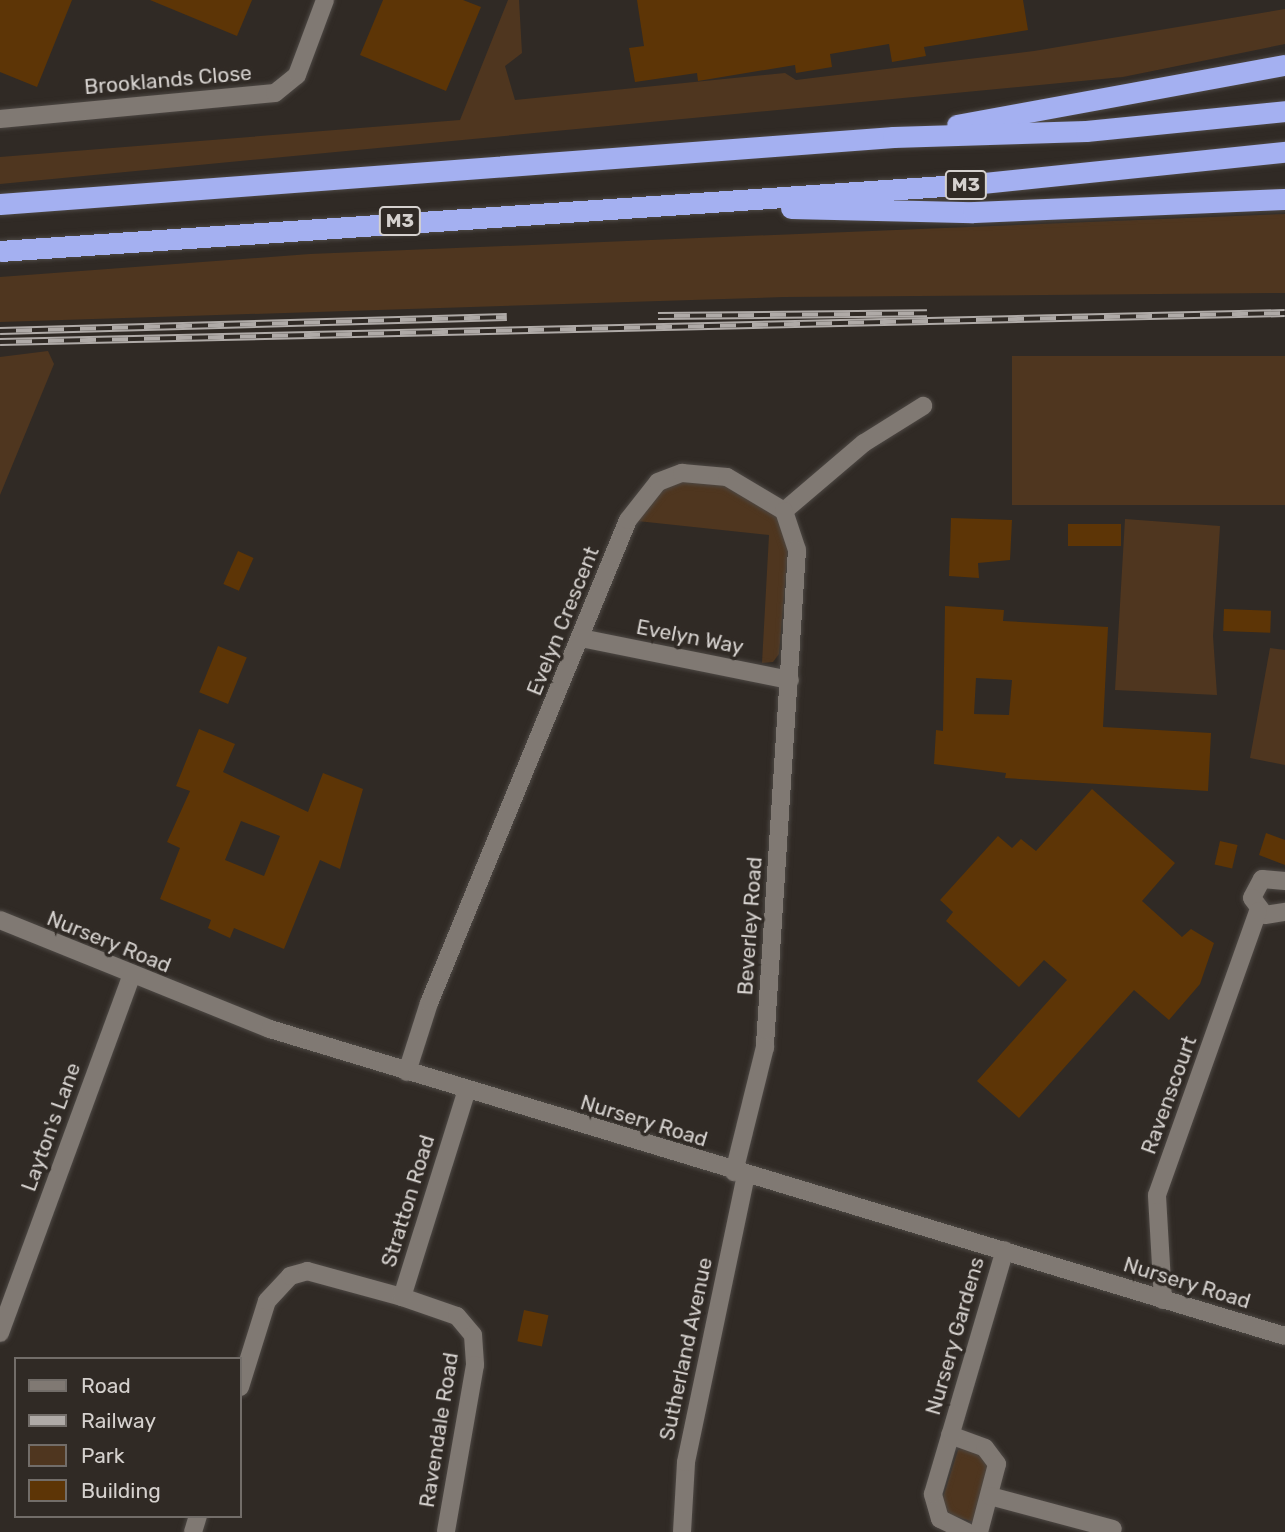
<!DOCTYPE html>
<style>
body{margin:0}
#map{position:relative;width:1285px;height:1532px;overflow:hidden;background:#302a25;font-family:Rubik,sans-serif}
div>[style]{position:absolute}
.green>*{inset:0;background:#4f361f;transform-origin:0 0}
.building>*{inset:0;background:#5d3506;transform-origin:0 0}
.roads{filter:drop-shadow(0 0 2px #4d4844) drop-shadow(0 0 2px #4d4844)}
.street>*{height:18px;margin:-9px;padding:0 9px;transform-origin:9px;border-radius:9px;background:#807973}
.secondary>*{height:18px;margin:-9px;padding:0 9px;transform-origin:9px;border-radius:9px;background:#807973}
.highway>*{height:21px;margin:-10.5px;padding:0 10.5px;transform-origin:10.5px;border-radius:10.5px;background:#a4b0f1}
.rail>*{height:8px;margin-top:-4px;transform-origin:0;background:repeating-linear-gradient(90deg,#302a25 0 16px,#afaaa7 0 32px);box-sizing:border-box;border-block:2px solid #afaaa7}
span{translate:-50% -50%;white-space:nowrap;text-align:center;line-height:1.15;-webkit-text-stroke:7px #302a25;paint-order:stroke}
.shield-label span{padding:2px 5px;background:#302a25;border:2px solid;border-radius:5px;-webkit-text-stroke-width:0}
.shield-label{font-size:19px;color:#d5d1ce;font-weight:700}
.street-label{font-size:21px;color:#d5d1ce}
.legend{position:absolute;left:14px;top:1357px;width:228px;height:161px;box-sizing:border-box;background:#302a25;border:2px solid #726d69;margin:0;padding:9px 12px;list-style:none;font-size:21px;color:#d5d1ce}
.legend li{display:flex;align-items:center;gap:14px;height:35px}
.legend b{width:35px;border:2px solid #726d69}
</style>
<div id="map">
<div class="green">
<i style="clip-path:polygon(508px 0,519px 0,522px 53px,505px 66px,515px 100px,785px 73px,796px 80px,1034px 51px,1285px 9px,1285px 44px,1123px 77px,0 184px,0 157px,460px 120px)"></i>
<i style="clip-path:polygon(1285px 214px,1285px 293px,784px 297px,0 322px,0 277px,310px 254px)"></i>
<i style="clip-path:polygon(48px 351px,54px 364px,0 495px,0 357px)"></i>
<i style="left:1285px;top:356px;width:149px;height:273px;rotate:90deg"></i>
<i style="clip-path:polygon(705px 473px,784px 511px,788px 548px,779px 654px,773px 662px,762px 663px,769px 535px,628px 520px,658px 482px)"></i>
<i style="clip-path:polygon(1125px 519px,1220px 526px,1213px 636px,1217px 695px,1115px 690px)"></i>
<i style="clip-path:polygon(1270px 648px,1285px 650px,1285px 765px,1250px 758px)"></i>
<i style="clip-path:polygon(969px 1447px,990px 1461px,974px 1522px,951px 1515px,941px 1504px,958px 1450px)"></i>
</div>
<div class="building">
<i style="clip-path:polygon(0 0,72px 0,37px 87px,0 72px)"></i>
<i style="clip-path:polygon(150px 0,252px 0,237px 36px)"></i>
<i style="clip-path:polygon(383px 0,463px 0,481px 7px,446px 91px,360px 55px)"></i>
<i style="clip-path:polygon(637px 0,1023px 0,1028px 30px,924px 47px,926px 56px,892px 62px,889px 44px,830px 54px,832px 67px,796px 73px,795px 65px,698px 81px,697px 73px,635px 82px,629px 48px,644px 46px)"></i>
<i style="clip-path:polygon(951px 518px,1012px 520px,1010px 560px,978px 563px,979px 578px,949px 576px)"></i>
<i style="left:1068px;top:524px;width:53px;height:22px"></i>
<i style="left:238px;top:551px;width:17px;height:36px;rotate:24deg"></i>
<i style="clip-path:polygon(evenodd,945px 606px,1004px 610px,1003px 621px,1108px 627px,1103px 727px,1211px 733px,1208px 791px,1005px 778px,1006px 773px,934px 764px,936px 730px,943px 731px,945px 606px,976px 678px,1012px 680px,1009px 715px,974px 714px,976px 678px)"></i>
<i style="left:1224px;top:609px;width:47px;height:22px;rotate:2deg"></i>
<i style="left:218px;top:646px;width:31px;height:50px;rotate:22deg"></i>
<i style="clip-path:polygon(evenodd,199px 729px,235px 744px,223px 772px,308px 812px,323px 773px,363px 789px,340px 869px,320px 860px,284px 949px,234px 928px,230px 938px,208px 928px,211px 920px,160px 899px,180px 848px,167px 842px,190px 791px,176px 786px,199px 729px,241px 821px,280px 836px,264px 876px,225px 860px,241px 821px)"></i>
<i style="clip-path:polygon(1092px 789px,1175px 863px,1142px 901px,1182px 937px,1191px 929px,1214px 943px,1200px 984px,1169px 1020px,1134px 990px,1019px 1118px,977px 1081px,1067px 980px,1044px 960px,1019px 987px,946px 921px,953px 912px,940px 900px,998px 836px,1012px 848px,1021px 839px,1036px 851px)"></i>
<i style="clip-path:polygon(1266px 833px,1285px 840px,1285px 865px,1259px 855px)"></i>
<i style="left:1220px;top:841px;width:18px;height:24px;rotate:13deg"></i>
<i style="left:524px;top:1310px;width:25px;height:32px;rotate:12deg"></i>
</div>
<div class="roads">
<div class="street">
<i style="left:0;top:119px;width:276px;rotate:-5.4deg"></i>
<i style="left:275px;top:93px;width:28px;rotate:-39deg"></i>
<i style="left:297px;top:75px;width:80px;rotate:-69.5deg"></i>
<i style="left:784px;top:511px;width:105px;rotate:-40.4deg"></i>
<i style="left:864px;top:443px;width:70px;rotate:-32.1deg"></i>
<i style="left:581px;top:638px;width:213px;rotate:11.4deg"></i>
<i style="left:1285px;top:881px;width:23px;rotate:-175deg"></i>
<i style="left:1262px;top:879px;width:21px;rotate:118deg"></i>
<i style="left:1252px;top:898px;width:21px;rotate:53deg"></i>
<i style="left:1265px;top:915px;width:20px;rotate:-9deg"></i>
<i style="left:407px;top:1072px;width:72px;rotate:-72.3deg"></i>
<i style="left:429px;top:1003px;width:522px;rotate:-67.61deg"></i>
<i style="left:628px;top:520px;width:48px;rotate:-51.7deg"></i>
<i style="left:658px;top:482px;width:26px;rotate:-21deg"></i>
<i style="left:682px;top:473px;width:45px;rotate:5.1deg"></i>
<i style="left:727px;top:477px;width:66px;rotate:30.8deg"></i>
<i style="left:784px;top:511px;width:41px;rotate:71.6deg"></i>
<i style="left:797px;top:550px;width:498px;rotate:93.7deg"></i>
<i style="left:765px;top:1047px;width:129px;rotate:103.9deg"></i>
<i style="left:402px;top:1297px;width:58px;rotate:19.1deg"></i>
<i style="left:457px;top:1316px;width:25px;rotate:50deg"></i>
<i style="left:473px;top:1335px;width:30px;rotate:86deg"></i>
<i style="left:475px;top:1365px;width:169px;rotate:99.9deg"></i>
<i style="left:1163px;top:1300px;width:105px;rotate:-93.3deg"></i>
<i style="left:1157px;top:1195px;width:301px;rotate:-70.4deg"></i>
<i style="left:0;top:1333px;width:380px;rotate:-69.8deg"></i>
<i style="left:240px;top:1387px;width:90px;rotate:-72.6deg"></i>
<i style="left:267px;top:1301px;width:34px;rotate:-47deg"></i>
<i style="left:290px;top:1276px;width:18px;rotate:-16deg"></i>
<i style="left:307px;top:1271px;width:98px;rotate:15.3deg"></i>
<i style="left:402px;top:1297px;width:217px;rotate:-72.6deg"></i>
<i style="left:950px;top:1435px;width:37px;rotate:20deg"></i>
<i style="left:985px;top:1448px;width:20px;rotate:53deg"></i>
<i style="left:997px;top:1464px;width:70px;rotate:104.8deg"></i>
<i style="left:990px;top:1496px;width:127px;rotate:15deg"></i>
<i style="left:193px;top:1532px;width:17px;rotate:-73deg"></i>
<i style="left:682px;top:1532px;width:70px;rotate:-86.7deg"></i>
<i style="left:686px;top:1462px;width:292px;rotate:-78.2deg"></i>
<i style="left:967px;top:1532px;width:30px;rotate:-154deg"></i>
<i style="left:940px;top:1519px;width:26px;rotate:-106deg"></i>
<i style="left:933px;top:1494px;width:254px;rotate:-73.6deg"></i>
</div>
<div class="secondary">
<i style="left:0;top:920px;width:291px;rotate:22deg"></i>
<i style="left:270px;top:1029px;width:1060px;rotate:16.83deg"></i>
</div>
<div class="highway">
<i style="left:957px;top:125px;width:333px;rotate:-10.4deg"></i>
<i style="left:0;top:204px;width:896px;rotate:-4.29deg"></i>
<i style="left:893px;top:137px;width:193px;rotate:-1.8deg"></i>
<i style="left:1086px;top:131px;width:200px;rotate:-5.7deg"></i>
<i style="left:791px;top:208px;width:182px;rotate:1.3deg"></i>
<i style="left:973px;top:212px;width:312px;rotate:-2.4deg"></i>
<i style="left:0;top:251px;width:975px;rotate:-3.94deg"></i>
<i style="left:973px;top:184px;width:314px;rotate:-5.9deg"></i>
</div>
</div>
<div class="rail">
<i style="left:658px;top:316px;width:269px;rotate:-0.6deg"></i>
<i style="left:0;top:331px;width:507px;rotate:-1.58deg"></i>
<i style="left:0;top:342px;width:1285px;rotate:-1.29deg"></i>
</div>
<div class="shield-label">
<span style="left:966px;top:185px">M3</span>
<span style="left:400px;top:221px">M3</span>
</div>
<div class="street-label">
<span style="left:168px;top:80px;rotate:-5deg">Brooklands Close</span>
<span style="left:563px;top:621px;rotate:-68deg">Evelyn Crescent</span>
<span style="left:690px;top:637px;rotate:11deg">Evelyn Way</span>
<span style="left:750px;top:926px;rotate:-86deg">Beverley Road</span>
<span style="left:109px;top:942px;rotate:22deg">Nursery Road</span>
<span style="left:1169px;top:1095px;rotate:-70deg">Ravenscourt</span>
<span style="left:644px;top:1121px;rotate:17deg">Nursery Road</span>
<span style="left:51px;top:1127px;rotate:-70deg">Layton's Lane</span>
<span style="left:408px;top:1201px;rotate:-73deg">Stratton Road</span>
<span style="left:1187px;top:1283px;rotate:17deg">Nursery Road</span>
<span style="left:955px;top:1336px;rotate:-74deg">Nursery Gardens</span>
<span style="left:686px;top:1349px;rotate:-78deg">Sutherland Avenue</span>
<span style="left:439px;top:1430px;rotate:-81deg">Ravendale Road</span>
</div>
<ul class="legend">
<li><b style="height:9px;background:#807973"></b>Road</li>
<li><b style="height:9px;background:#afaaa7"></b>Railway</li>
<li><b style="height:19px;background:#4f361f"></b>Park</li>
<li><b style="height:19px;background:#5d3506"></b>Building</li>
</ul>
</div>
